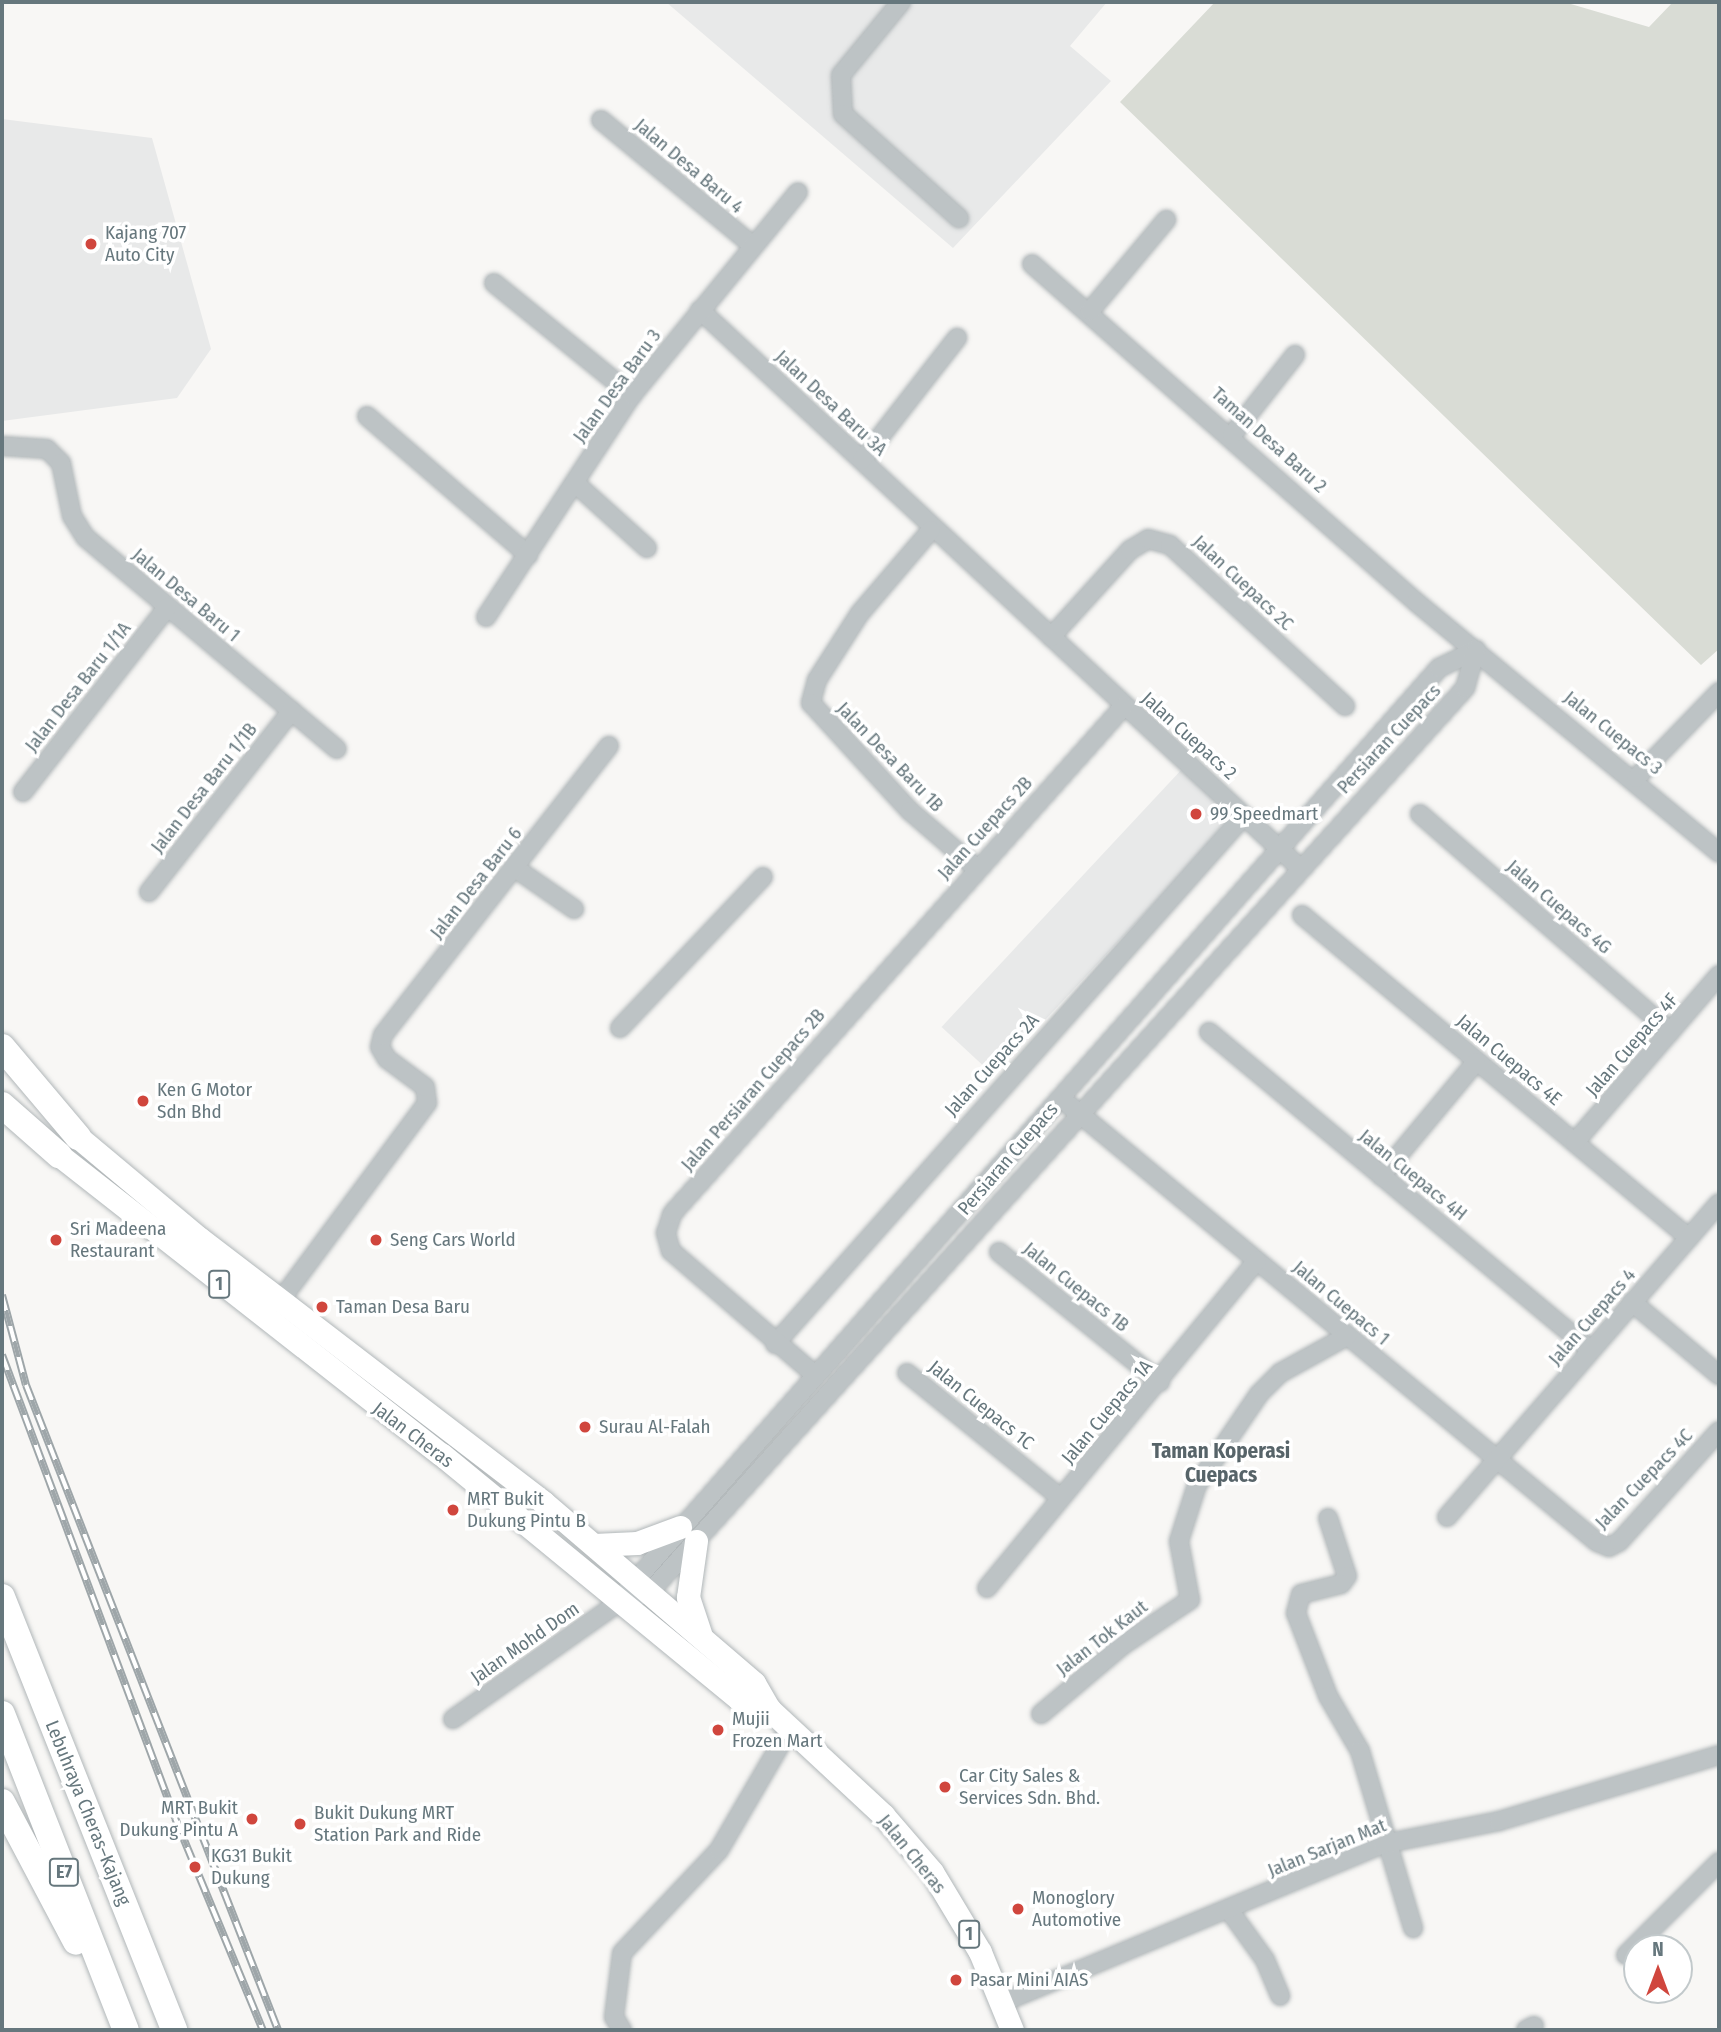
<!DOCTYPE html>
<meta charset="utf-8">
<style>
body{margin:0}
#map{position:relative;width:1721px;height:2032px;overflow:hidden;background:#f8f7f5;font-family:"Fira Sans Condensed",sans-serif}
div>[style]{position:absolute}
.built>*{inset:0;background:#e8e9e9;transform-origin:0 0}
.green>*{inset:0;background:#d9dcd5}
.roads{filter:drop-shadow(0 0 2px #b1b7b9) drop-shadow(0 0 2px #b1b7b9)}
.minor>*{height:18px;margin:-9px;padding:0 9px;transform-origin:9px;border-radius:9px;background:#bdc3c5}
.major>*{height:23px;margin:-11.5px;padding:0 11.5px;transform-origin:11.5px;border-radius:11.5px;background:#fff}
.highway>*{height:26px;margin:-13px;padding:0 13px;transform-origin:13px;border-radius:13px;background:#fff}
.rail>*{height:8px;margin-top:-4px;transform-origin:0;background:repeating-linear-gradient(90deg,#fff 0 16px,#9ea6a9 0 32px);box-sizing:border-box;border-block:2px solid #9ea6a9}
.dots>*{width:19px;height:19px;translate:-50% -50%;box-sizing:border-box;border:4px solid #fff;border-radius:50%}
span{translate:-50% -50%;white-space:nowrap;text-align:center;line-height:1.15;-webkit-text-stroke:7px #fff;paint-order:stroke}
.shield-label span{padding:2px 5px;background:#fff;border:2px solid;border-radius:5px;-webkit-text-stroke-width:0}
.shield-label{font-size:18px;color:#66777d;font-weight:700}
.street-label{font-size:19px;color:#66777d}
.poi-label{font-size:19px;color:#66777d}
.left{translate:0 -50%;text-align:left}
.right{translate:-100% -50%;text-align:right}
.neighbourhood-label{font-size:21px;color:#576469;font-weight:700}
.frame{position:absolute;inset:0;border:4px solid #66777d;pointer-events:none}
.north{position:absolute;left:1623px;top:1934px;width:70px;height:70px;box-sizing:border-box;background:#fff;border:2px solid #c2c9cb;border-radius:50%;rotate:0deg;font-size:19px;font-weight:700;line-height:28px;text-align:center;color:#66777d}
.north::after{content:'';display:block;margin:auto;width:24px;height:32px;background:#d0463d;clip-path:polygon(50% 0,100% 100%,50% 72%,0 100%)}
</style>
<div id="map">
<div class="built">
<i style="clip-path:polygon(666px 2px,1107px 2px,1070px 46px,1111px 81px,953px 248px)"></i>
<i style="clip-path:polygon(2px 119px,152px 138px,211px 349px,177px 398px,2px 421px)"></i>
<i style="left:1183px;top:768px;width:71px;height:354px;rotate:43deg"></i>
</div>
<div class="green">
<i style="clip-path:polygon(1215px 2px,1564px 2px,1649px 27px,1673px 2px,1719px 2px,1719px 649px,1701px 665px,1120px 102px)"></i>
</div>
<div class="roads">
<div class="minor">
<i style="left:901px;top:2px;width:94px;rotate:129.4deg"></i>
<i style="left:841px;top:75px;width:39px;rotate:87deg"></i>
<i style="left:843px;top:114px;width:156px;rotate:41.9deg"></i>
<i style="left:601px;top:120px;width:196px;rotate:39.6deg"></i>
<i style="left:1032px;top:264px;width:512px;rotate:41.35deg"></i>
<i style="left:1416px;top:602px;width:393px;rotate:39.6deg"></i>
<i style="left:494px;top:283px;width:178px;rotate:39.1deg"></i>
<i style="left:700px;top:310px;width:818px;rotate:42.92deg"></i>
<i style="left:1090px;top:311px;width:119px;rotate:-50.1deg"></i>
<i style="left:367px;top:416px;width:213px;rotate:40.8deg"></i>
<i style="left:1232px;top:435px;width:102px;rotate:-51.8deg"></i>
<i style="left:2px;top:446px;width:45px;rotate:3.8deg"></i>
<i style="left:47px;top:449px;width:20px;rotate:45deg"></i>
<i style="left:61px;top:463px;width:54px;rotate:78.3deg"></i>
<i style="left:72px;top:516px;width:25px;rotate:58deg"></i>
<i style="left:85px;top:537px;width:329px;rotate:40.1deg"></i>
<i style="left:862px;top:460px;width:155px;rotate:-52.1deg"></i>
<i style="left:575px;top:483px;width:97px;rotate:42.1deg"></i>
<i style="left:931px;top:530px;width:109px;rotate:130.5deg"></i>
<i style="left:860px;top:613px;width:80px;rotate:122.7deg"></i>
<i style="left:817px;top:680px;width:24px;rotate:105deg"></i>
<i style="left:811px;top:703px;width:147px;rotate:47.5deg"></i>
<i style="left:910px;top:811px;width:87px;rotate:40.8deg"></i>
<i style="left:486px;top:617px;width:266px;rotate:-56.7deg"></i>
<i style="left:632px;top:395px;width:262px;rotate:-50.7deg"></i>
<i style="left:1051px;top:637px;width:118px;rotate:-47.8deg"></i>
<i style="left:1130px;top:550px;width:21px;rotate:-31deg"></i>
<i style="left:1148px;top:539px;width:23px;rotate:15deg"></i>
<i style="left:1170px;top:545px;width:238px;rotate:42.6deg"></i>
<i style="left:1636px;top:778px;width:120px;rotate:-46deg"></i>
<i style="left:23px;top:792px;width:234px;rotate:-52deg"></i>
<i style="left:1420px;top:814px;width:332px;rotate:41deg"></i>
<i style="left:515px;top:868px;width:72px;rotate:34.8deg"></i>
<i style="left:149px;top:892px;width:231px;rotate:-51.8deg"></i>
<i style="left:1302px;top:915px;width:504px;rotate:39.85deg"></i>
<i style="left:620px;top:1028px;width:208px;rotate:-46.6deg"></i>
<i style="left:1209px;top:1032px;width:496px;rotate:39.8deg"></i>
<i style="left:1069px;top:1105px;width:685px;rotate:39.61deg"></i>
<i style="left:1597px;top:1542px;width:13px;rotate:23deg"></i>
<i style="left:1609px;top:1547px;width:11px;rotate:-27deg"></i>
<i style="left:1619px;top:1542px;width:149px;rotate:-48deg"></i>
<i style="left:1575px;top:1142px;width:221px;rotate:-49.2deg"></i>
<i style="left:1381px;top:1176px;width:148px;rotate:-50.2deg"></i>
<i style="left:999px;top:1252px;width:207px;rotate:38.9deg"></i>
<i style="left:280px;top:1301px;width:247px;rotate:-53.4deg"></i>
<i style="left:427px;top:1103px;width:16px;rotate:-97deg"></i>
<i style="left:425px;top:1087px;width:47px;rotate:-143.6deg"></i>
<i style="left:387px;top:1059px;width:14px;rotate:-120deg"></i>
<i style="left:380px;top:1047px;width:12px;rotate:-76deg"></i>
<i style="left:383px;top:1035px;width:367px;rotate:-52deg"></i>
<i style="left:1632px;top:1302px;width:114px;rotate:40deg"></i>
<i style="left:775px;top:1344px;width:706px;rotate:-48.39deg"></i>
<i style="left:907px;top:1373px;width:198px;rotate:39.1deg"></i>
<i style="left:814px;top:1374px;width:189px;rotate:-139.3deg"></i>
<i style="left:671px;top:1251px;width:19px;rotate:-106deg"></i>
<i style="left:666px;top:1233px;width:20px;rotate:-72deg"></i>
<i style="left:672px;top:1214px;width:680px;rotate:-48.34deg"></i>
<i style="left:1447px;top:1517px;width:415px;rotate:-49.1deg"></i>
<i style="left:1328px;top:1518px;width:61px;rotate:71.9deg"></i>
<i style="left:1347px;top:1576px;width:10px;rotate:127deg"></i>
<i style="left:1341px;top:1584px;width:41px;rotate:166deg"></i>
<i style="left:1301px;top:1594px;width:20px;rotate:105deg"></i>
<i style="left:1296px;top:1613px;width:89px;rotate:68.9deg"></i>
<i style="left:1328px;top:1696px;width:64px;rotate:59.8deg"></i>
<i style="left:1360px;top:1751px;width:185px;rotate:73.3deg"></i>
<i style="left:987px;top:1588px;width:424px;rotate:-50.5deg"></i>
<i style="left:627px;top:1590px;width:1229px;rotate:-48.63deg"></i>
<i style="left:1439px;top:668px;width:41px;rotate:-25.9deg"></i>
<i style="left:1041px;top:1714px;width:107px;rotate:-40.1deg"></i>
<i style="left:1123px;top:1645px;width:81px;rotate:-33.9deg"></i>
<i style="left:1190px;top:1600px;width:60px;rotate:-100.6deg"></i>
<i style="left:1179px;top:1541px;width:59px;rotate:-72.2deg"></i>
<i style="left:1197px;top:1485px;width:110px;rotate:-55.7deg"></i>
<i style="left:1259px;top:1394px;width:30px;rotate:-45deg"></i>
<i style="left:1280px;top:1373px;width:77px;rotate:-28.9deg"></i>
<i style="left:453px;top:1719px;width:205px;rotate:-35.1deg"></i>
<i style="left:621px;top:1601px;width:29px;rotate:-16deg"></i>
<i style="left:649px;top:1593px;width:1219px;rotate:-47.96deg"></i>
<i style="left:1465px;top:688px;width:40px;rotate:-74deg"></i>
<i style="left:1229px;top:1910px;width:62px;rotate:54.2deg"></i>
<i style="left:1265px;top:1960px;width:39px;rotate:67deg"></i>
<i style="left:1626px;top:1955px;width:132px;rotate:-45deg"></i>
<i style="left:1001px;top:2003px;width:414px;rotate:-22.6deg"></i>
<i style="left:1383px;top:1844px;width:118px;rotate:-11.2deg"></i>
<i style="left:1499px;top:1821px;width:230px;rotate:-16.7deg"></i>
<i style="left:622px;top:2030px;width:15px;rotate:-122deg"></i>
<i style="left:614px;top:2017px;width:64px;rotate:-82.9deg"></i>
<i style="left:622px;top:1953px;width:141px;rotate:-46.7deg"></i>
<i style="left:719px;top:1850px;width:141px;rotate:-59.8deg"></i>
<i style="left:1526px;top:2030px;width:9px;rotate:-27deg"></i>
</div>
<div class="major">
<i style="left:78px;top:1137px;width:158px;rotate:39.9deg"></i>
<i style="left:199px;top:1238px;width:434px;rotate:37.5deg"></i>
<i style="left:543px;top:1502px;width:278px;rotate:40.6deg"></i>
<i style="left:754px;top:1683px;width:30px;rotate:60deg"></i>
<i style="left:769px;top:1709px;width:156px;rotate:42.9deg"></i>
<i style="left:883px;top:1815px;width:75px;rotate:49.3deg"></i>
<i style="left:932px;top:1872px;width:93px;rotate:59deg"></i>
<i style="left:980px;top:1952px;width:84px;rotate:67.7deg"></i>
<i style="left:59px;top:1155px;width:485px;rotate:38.1deg"></i>
<i style="left:441px;top:1454px;width:386px;rotate:39.4deg"></i>
<i style="left:739px;top:1699px;width:32px;rotate:18deg"></i>
<i style="left:696px;top:1541px;width:57px;rotate:98.1deg"></i>
<i style="left:688px;top:1597px;width:41px;rotate:71.6deg"></i>
<i style="left:594px;top:1545px;width:43px;rotate:-2.7deg"></i>
<i style="left:637px;top:1543px;width:46px;rotate:-20.4deg"></i>
</div>
<div class="highway">
<i style="left:2px;top:1047px;width:118px;rotate:49.8deg"></i>
<i style="left:2px;top:1105px;width:76px;rotate:41.3deg"></i>
<i style="left:2px;top:1597px;width:466px;rotate:68.3deg"></i>
<i style="left:2px;top:1714px;width:339px;rotate:68.6deg"></i>
<i style="left:2px;top:1802px;width:158px;rotate:62.1deg"></i>
</div>
</div>
<div class="rail">
<i style="left:2px;top:1295px;width:93px;rotate:75.1deg"></i>
<i style="left:26px;top:1385px;width:692px;rotate:68.66deg"></i>
<i style="left:2px;top:1355px;width:494px;rotate:69.5deg"></i>
<i style="left:175px;top:1818px;width:230px;rotate:67.5deg"></i>
</div>
<div class="dots">
<i style="left:91px;top:244px;background:#d0463d"></i>
<i style="left:1196px;top:814px;background:#d0463d"></i>
<i style="left:143px;top:1101px;background:#d0463d"></i>
<i style="left:56px;top:1240px;background:#d0463d"></i>
<i style="left:376px;top:1240px;background:#d0463d"></i>
<i style="left:322px;top:1307px;background:#d0463d"></i>
<i style="left:585px;top:1427px;background:#d0463d"></i>
<i style="left:453px;top:1510px;background:#d0463d"></i>
<i style="left:718px;top:1730px;background:#d0463d"></i>
<i style="left:945px;top:1787px;background:#d0463d"></i>
<i style="left:252px;top:1819px;background:#d0463d"></i>
<i style="left:300px;top:1824px;background:#d0463d"></i>
<i style="left:195px;top:1867px;background:#d0463d"></i>
<i style="left:1018px;top:1909px;background:#d0463d"></i>
<i style="left:956px;top:1980px;background:#d0463d"></i>
</div>
<div class="shield-label">
<span style="left:219px;top:1284px">1</span>
<span style="left:64px;top:1872px">E7</span>
<span style="left:969px;top:1934px">1</span>
</div>
<div class="street-label">
<span style="left:689px;top:166px;rotate:40deg">Jalan Desa Baru 4</span>
<span style="left:617px;top:386px;rotate:-54deg">Jalan Desa Baru 3</span>
<span style="left:831px;top:403px;rotate:43deg">Jalan Desa Baru 3A</span>
<span style="left:1269px;top:440px;rotate:42deg">Taman Desa Baru 2</span>
<span style="left:1243px;top:583px;rotate:43deg">Jalan Cuepacs 2C</span>
<span style="left:186px;top:595px;rotate:40deg">Jalan Desa Baru 1</span>
<span style="left:78px;top:687px;rotate:-52deg">Jalan Desa Baru 1/1A</span>
<span style="left:1613px;top:733px;rotate:39deg">Jalan Cuepacs 3</span>
<span style="left:1189px;top:736px;rotate:42deg">Jalan Cuepacs 2</span>
<span style="left:1389px;top:739px;rotate:-47deg">Persiaran Cuepacs</span>
<span style="left:890px;top:757px;rotate:46deg">Jalan Desa Baru 1B</span>
<span style="left:204px;top:788px;rotate:-52deg">Jalan Desa Baru 1/1B</span>
<span style="left:985px;top:828px;rotate:-48deg">Jalan Cuepacs 2B</span>
<span style="left:476px;top:883px;rotate:-52deg">Jalan Desa Baru 6</span>
<span style="left:1559px;top:907px;rotate:41deg">Jalan Cuepacs 4G</span>
<span style="left:1632px;top:1045px;rotate:-49deg">Jalan Cuepacs 4F</span>
<span style="left:1509px;top:1060px;rotate:40deg">Jalan Cuepacs 4E</span>
<span style="left:992px;top:1065px;rotate:-48deg">Jalan Cuepacs 2A</span>
<span style="left:753px;top:1090px;rotate:-49deg">Jalan Persiaran Cuepacs 2B</span>
<span style="left:1008px;top:1159px;rotate:-49deg">Persiaran Cuepacs</span>
<span style="left:1413px;top:1175px;rotate:39deg">Jalan Cuepacs 4H</span>
<span style="left:1076px;top:1287px;rotate:39deg">Jalan Cuepacs 1B</span>
<span style="left:1341px;top:1303px;rotate:40deg">Jalan Cuepacs 1</span>
<span style="left:1592px;top:1317px;rotate:-49deg">Jalan Cuepacs 4</span>
<span style="left:981px;top:1405px;rotate:39deg">Jalan Cuepacs 1C</span>
<span style="left:1107px;top:1412px;rotate:-50deg">Jalan Cuepacs 1A</span>
<span style="left:413px;top:1435px;rotate:37deg">Jalan Cheras</span>
<span style="left:1644px;top:1479px;rotate:-46deg">Jalan Cuepacs 4C</span>
<span style="left:1102px;top:1638px;rotate:-38deg">Jalan Tok Kaut</span>
<span style="left:525px;top:1643px;rotate:-35deg">Jalan Mohd Dom</span>
<span style="left:88px;top:1813px;rotate:68deg">Lebuhraya Cheras–Kajang</span>
<span style="left:1327px;top:1848px;rotate:-22deg">Jalan Sarjan Mat</span>
<span style="left:912px;top:1854px;rotate:51deg">Jalan Cheras</span>
</div>
<div class="poi-label">
<span class="left" style="left:105px;top:244px">Kajang 707<br>Auto City</span>
<span class="left" style="left:1210px;top:814px">99 Speedmart</span>
<span class="left" style="left:157px;top:1101px">Ken G Motor<br>Sdn Bhd</span>
<span class="left" style="left:70px;top:1240px">Sri Madeena<br>Restaurant</span>
<span class="left" style="left:390px;top:1240px">Seng Cars World</span>
<span class="left" style="left:336px;top:1307px">Taman Desa Baru</span>
<span class="left" style="left:599px;top:1427px">Surau Al-Falah</span>
<span class="left" style="left:467px;top:1510px">MRT Bukit<br>Dukung Pintu B</span>
<span class="left" style="left:732px;top:1730px">Mujii<br>Frozen Mart</span>
<span class="left" style="left:959px;top:1787px">Car City Sales &amp;<br>Services Sdn. Bhd.</span>
<span class="right" style="left:238px;top:1819px">MRT Bukit<br>Dukung Pintu A</span>
<span class="left" style="left:314px;top:1824px">Bukit Dukung MRT<br>Station Park and Ride</span>
<span class="left" style="left:211px;top:1867px">KG31 Bukit<br>Dukung</span>
<span class="left" style="left:1032px;top:1909px">Monoglory<br>Automotive</span>
<span class="left" style="left:970px;top:1980px">Pasar Mini AIAS</span>
</div>
<div class="neighbourhood-label">
<span style="left:1221px;top:1463px">Taman Koperasi<br>Cuepacs</span>
</div>
<div class="frame"></div>
<div class="north">N</div>
</div>
